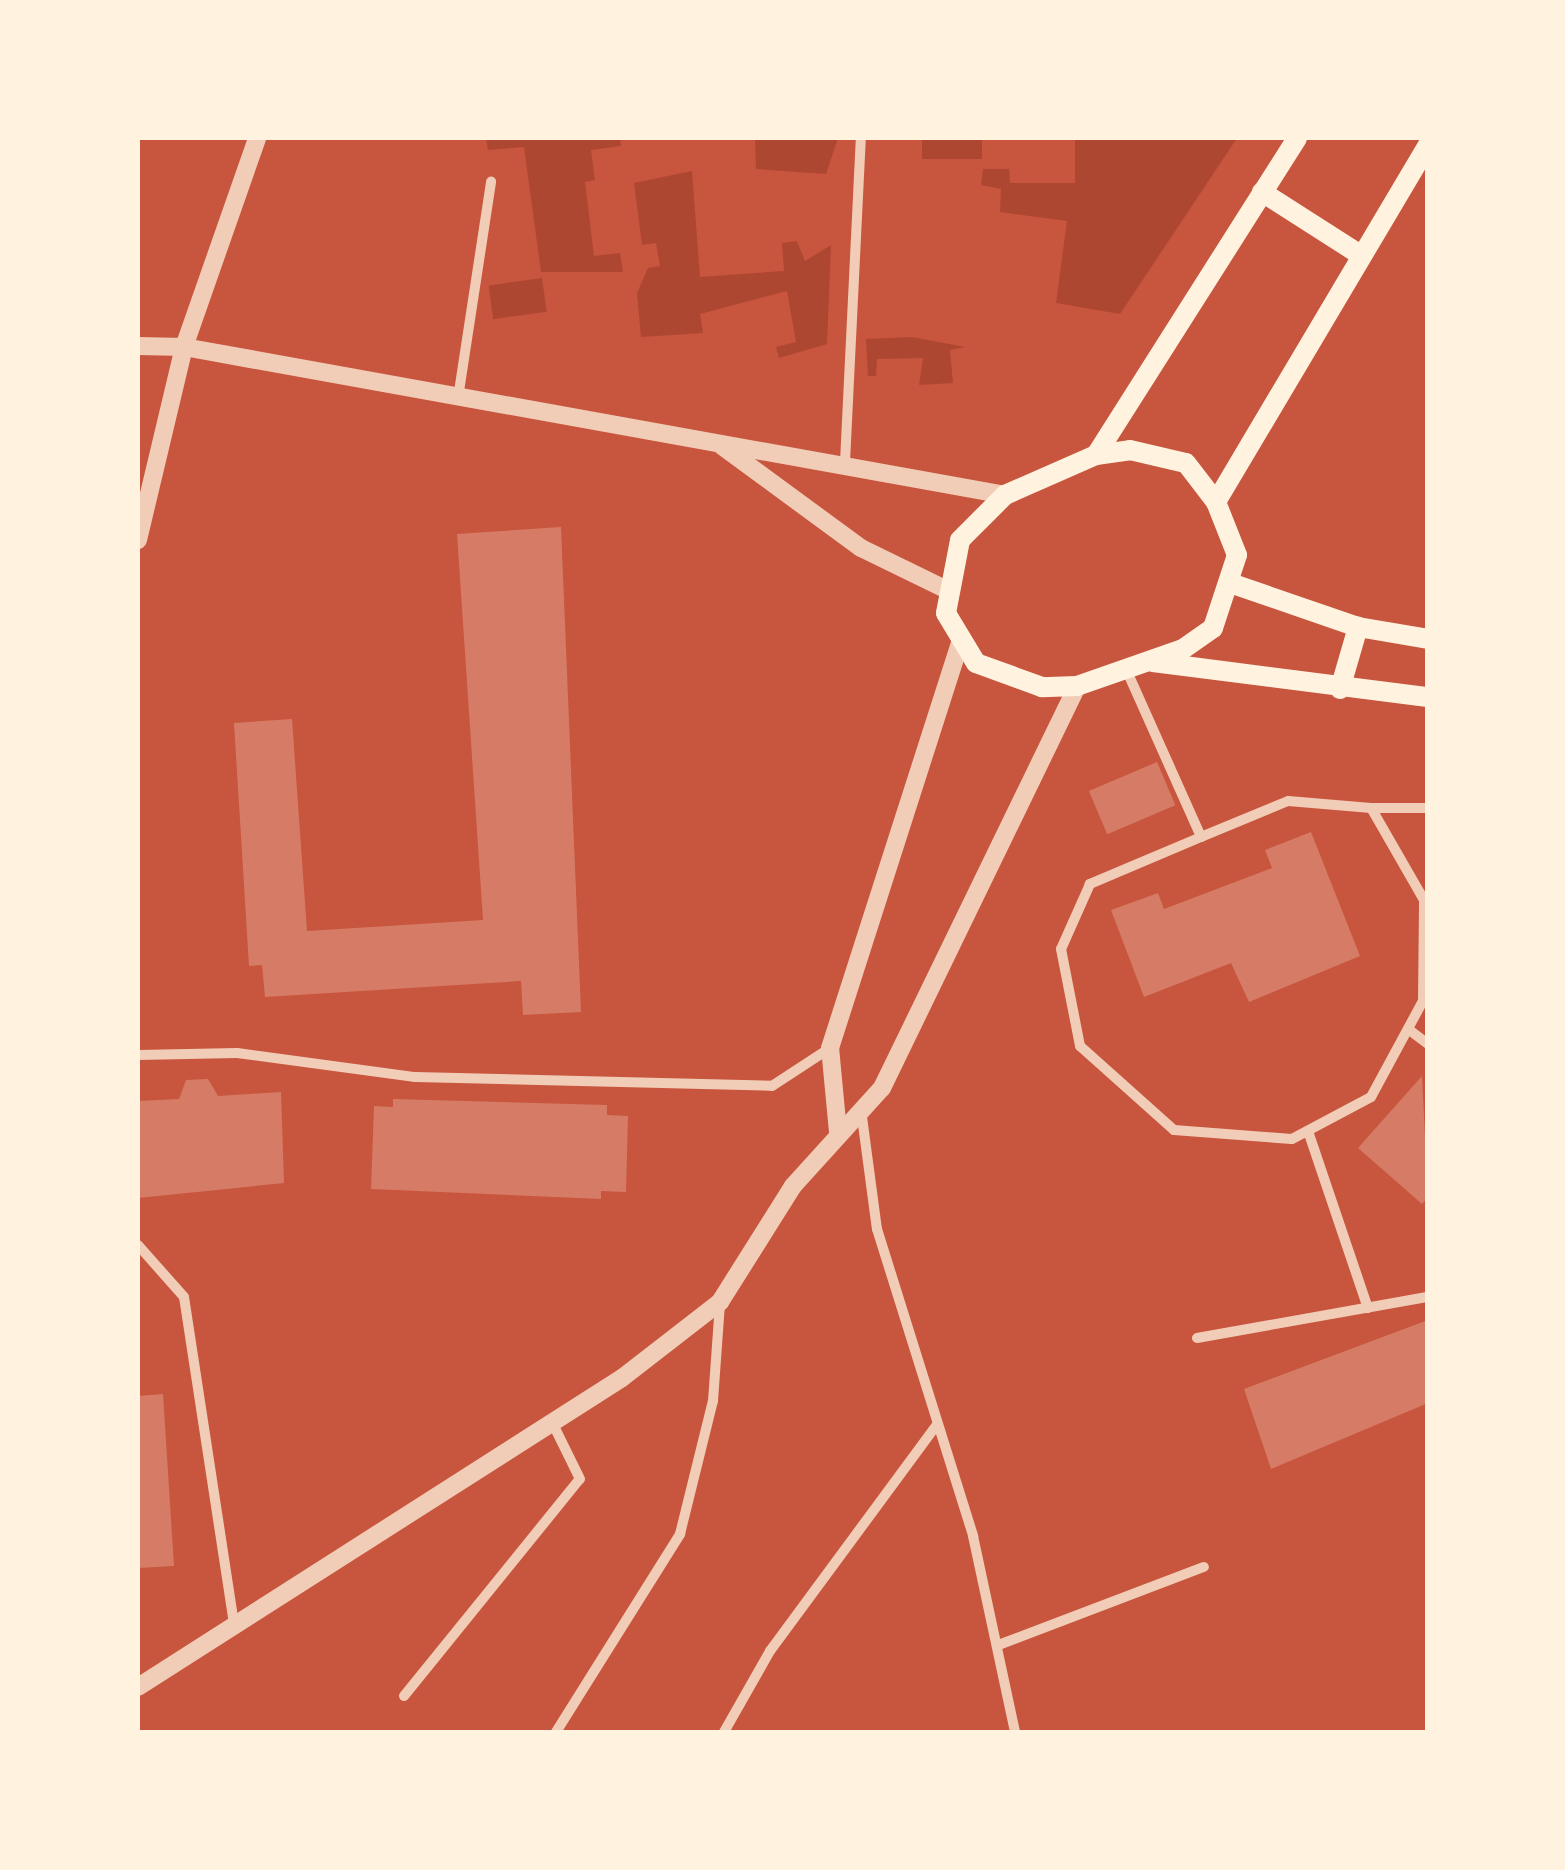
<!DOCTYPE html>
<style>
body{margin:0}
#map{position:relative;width:1565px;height:1870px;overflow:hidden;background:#c8553d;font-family:Poppins,sans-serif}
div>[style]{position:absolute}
.green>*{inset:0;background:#ae4732;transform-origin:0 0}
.building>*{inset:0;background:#d67c66;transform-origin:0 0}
.minor>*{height:10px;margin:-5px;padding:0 5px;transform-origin:5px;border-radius:5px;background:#f1ccb7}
.tertiary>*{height:18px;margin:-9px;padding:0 9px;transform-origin:9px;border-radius:9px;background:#f1ccb7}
.secondary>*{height:20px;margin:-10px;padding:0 10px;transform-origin:10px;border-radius:10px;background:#fff3e0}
span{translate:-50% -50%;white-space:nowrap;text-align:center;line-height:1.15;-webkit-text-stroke:10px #fff3e0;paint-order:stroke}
.frame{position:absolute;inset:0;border:140px solid #fff3e0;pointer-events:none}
</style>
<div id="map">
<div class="green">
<i style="clip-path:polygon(486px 138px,620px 138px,621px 146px,591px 150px,595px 180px,585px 182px,594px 256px,620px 253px,623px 272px,541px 272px,524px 147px,488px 150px)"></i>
<i style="clip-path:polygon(838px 138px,826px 174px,756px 169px,755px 139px)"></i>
<i style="left:922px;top:138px;width:60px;height:21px"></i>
<i style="clip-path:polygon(1075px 138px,1237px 138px,1120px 314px,1056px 303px,1067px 221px,1000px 212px,1001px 189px,981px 185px,983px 169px,1009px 169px,1010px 183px,1075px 183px)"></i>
<i style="clip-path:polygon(692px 171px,700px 277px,784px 271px,782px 243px,797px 241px,805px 261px,831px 245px,827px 344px,779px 358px,776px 347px,796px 342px,787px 291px,700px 314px,703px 333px,641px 337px,637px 293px,648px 268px,660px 266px,656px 243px,642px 245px,634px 183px)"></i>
<i style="left:542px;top:278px;width:34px;height:54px;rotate:82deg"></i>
<i style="clip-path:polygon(912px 337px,965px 347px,950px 350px,953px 383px,919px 385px,923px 358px,877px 359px,876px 376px,868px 376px,866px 339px)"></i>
</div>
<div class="building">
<i style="clip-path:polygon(561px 527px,581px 1012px,523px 1015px,521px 981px,265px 997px,262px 965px,249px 966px,234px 723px,292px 719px,307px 931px,483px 920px,457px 534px)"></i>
<i style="left:1157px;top:762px;width:47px;height:74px;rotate:67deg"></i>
<i style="clip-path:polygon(1311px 832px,1360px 956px,1249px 1002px,1231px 963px,1144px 997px,1111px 910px,1158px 893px,1164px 909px,1272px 868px,1265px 850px)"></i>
<i style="clip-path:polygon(1422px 1076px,1428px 1197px,1422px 1204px,1358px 1148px)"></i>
<i style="clip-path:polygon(208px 1079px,218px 1096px,281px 1092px,284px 1183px,138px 1198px,138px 1101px,179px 1099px,186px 1080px)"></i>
<i style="clip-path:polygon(393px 1099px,607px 1105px,607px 1115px,628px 1116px,626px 1192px,601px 1191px,601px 1199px,371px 1189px,374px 1106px,393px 1107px)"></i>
<i style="clip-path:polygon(1428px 1320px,1428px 1403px,1271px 1469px,1244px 1389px)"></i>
<i style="clip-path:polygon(163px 1394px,174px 1566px,138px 1568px,138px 1396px)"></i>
</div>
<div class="minor">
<i style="left:458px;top:398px;width:219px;rotate:-81.3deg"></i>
<i style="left:845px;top:462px;width:324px;rotate:-87.2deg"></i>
<i style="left:1126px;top:669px;width:184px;rotate:65.9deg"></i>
<i style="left:1201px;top:837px;width:121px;rotate:157.1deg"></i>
<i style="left:1090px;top:884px;width:71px;rotate:114deg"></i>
<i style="left:1061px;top:949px;width:99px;rotate:78.9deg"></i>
<i style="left:1080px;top:1046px;width:126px;rotate:41.8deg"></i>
<i style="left:1174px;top:1130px;width:118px;rotate:4.4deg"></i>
<i style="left:1292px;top:1139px;width:89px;rotate:-28deg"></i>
<i style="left:1371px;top:1097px;width:109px;rotate:-61.6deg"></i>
<i style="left:1423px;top:1001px;width:101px;rotate:-89.4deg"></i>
<i style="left:1424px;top:900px;width:106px;rotate:-119.9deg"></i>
<i style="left:1371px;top:808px;width:83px;rotate:-175.2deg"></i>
<i style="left:1288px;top:801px;width:94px;rotate:157.5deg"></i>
<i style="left:1371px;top:808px;width:57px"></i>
<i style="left:1408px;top:1029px;width:25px;rotate:37deg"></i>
<i style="left:138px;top:1055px;width:99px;rotate:-1.2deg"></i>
<i style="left:237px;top:1053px;width:180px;rotate:7.7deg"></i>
<i style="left:415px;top:1077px;width:357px;rotate:1.4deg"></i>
<i style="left:772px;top:1086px;width:69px;rotate:-33.2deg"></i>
<i style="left:862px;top:1117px;width:113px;rotate:82.4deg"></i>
<i style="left:877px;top:1229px;width:322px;rotate:72.6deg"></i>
<i style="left:973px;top:1536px;width:200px;rotate:77.9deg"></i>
<i style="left:1308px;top:1131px;width:187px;rotate:71.3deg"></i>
<i style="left:138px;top:1245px;width:69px;rotate:48.5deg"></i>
<i style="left:184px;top:1297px;width:332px;rotate:81.3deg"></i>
<i style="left:1197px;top:1338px;width:235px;rotate:-10.1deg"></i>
<i style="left:1001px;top:1644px;width:217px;rotate:-20.8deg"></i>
<i style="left:404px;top:1696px;width:279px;rotate:-51deg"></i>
<i style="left:580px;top:1479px;width:66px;rotate:-116.2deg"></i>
<i style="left:556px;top:1732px;width:234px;rotate:-57.9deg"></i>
<i style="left:680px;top:1534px;width:137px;rotate:-76.1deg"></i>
<i style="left:713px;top:1401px;width:98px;rotate:-85.9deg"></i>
<i style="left:724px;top:1732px;width:93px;rotate:-60.4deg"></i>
<i style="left:770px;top:1651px;width:280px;rotate:-53.6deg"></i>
</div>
<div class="tertiary">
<i style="left:138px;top:346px;width:46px;rotate:1.2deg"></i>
<i style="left:184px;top:347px;width:834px;rotate:10.22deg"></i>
<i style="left:722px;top:446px;width:172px;rotate:36.3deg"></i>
<i style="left:861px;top:548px;width:93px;rotate:26deg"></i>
<i style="left:138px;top:540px;width:198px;rotate:-76.6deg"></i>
<i style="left:184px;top:347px;width:221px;rotate:-70.7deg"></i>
<i style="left:838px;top:1132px;width:84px;rotate:-95.4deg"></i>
<i style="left:830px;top:1048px;width:425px;rotate:-72.2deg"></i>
<i style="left:138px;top:1687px;width:574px;rotate:-32.56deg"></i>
<i style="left:622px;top:1378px;width:124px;rotate:-37.8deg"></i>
<i style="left:720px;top:1302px;width:137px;rotate:-57.8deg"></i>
<i style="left:793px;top:1186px;width:132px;rotate:-47.8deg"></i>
<i style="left:882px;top:1088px;width:447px;rotate:-64.1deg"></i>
</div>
<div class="secondary">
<i style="left:1262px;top:192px;width:115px;rotate:32.6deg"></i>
<i style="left:1130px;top:450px;width:57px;rotate:13.1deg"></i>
<i style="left:1186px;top:463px;width:49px;rotate:52.4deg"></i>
<i style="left:1216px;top:502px;width:57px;rotate:68.4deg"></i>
<i style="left:1237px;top:555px;width:77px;rotate:108.2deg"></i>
<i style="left:1213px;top:628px;width:37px;rotate:145deg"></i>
<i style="left:1183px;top:649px;width:112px;rotate:160.8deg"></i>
<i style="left:1077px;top:686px;width:35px;rotate:178deg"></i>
<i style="left:1042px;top:687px;width:70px;rotate:-160deg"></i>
<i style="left:976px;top:663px;width:58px;rotate:-121deg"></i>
<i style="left:946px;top:613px;width:74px;rotate:-79.1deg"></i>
<i style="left:960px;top:540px;width:64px;rotate:-45deg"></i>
<i style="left:1005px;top:495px;width:99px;rotate:-23.7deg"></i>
<i style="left:1096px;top:455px;width:34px;rotate:-8deg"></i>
<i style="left:1096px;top:455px;width:375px;rotate:-57.6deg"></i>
<i style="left:1216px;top:502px;width:415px;rotate:-59.3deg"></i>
<i style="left:1233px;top:584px;width:132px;rotate:19deg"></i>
<i style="left:1358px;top:627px;width:71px;rotate:9.7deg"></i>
<i style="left:1153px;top:662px;width:277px;rotate:7.3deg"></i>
<i style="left:1340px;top:689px;width:65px;rotate:-73.8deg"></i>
</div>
<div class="frame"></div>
</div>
